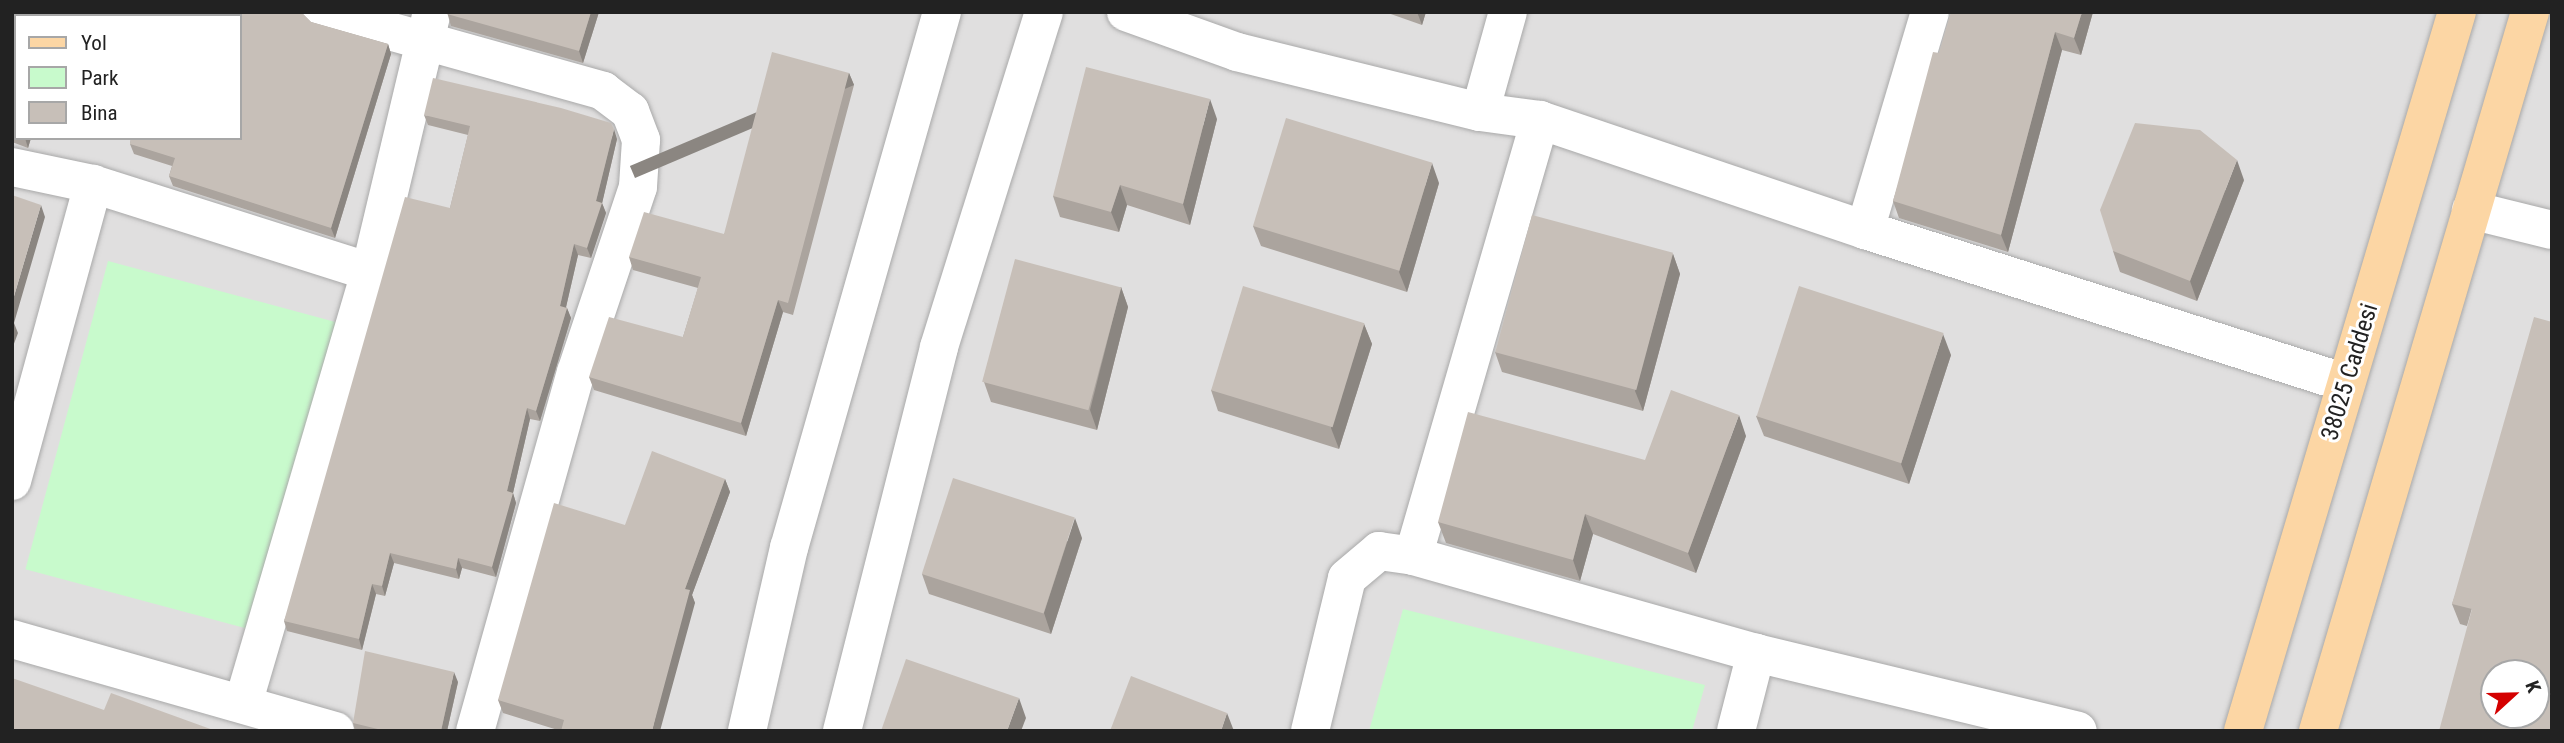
<!DOCTYPE html>
<style>
body{margin:0}
#map{position:relative;width:2564px;height:743px;overflow:hidden;background:#f2efe9;font-family:"Roboto Condensed",sans-serif}
div>[style]{position:absolute}
.residential>*{inset:0;background:#e0dfdf}
.park>*{inset:0;background:#c8facc;transform-origin:0 0}
.roads{filter:drop-shadow(0 0 2px #a9a9a9) drop-shadow(0 0 2px #a9a9a9)}
.minor>*{height:38px;margin:-19px;padding:0 19px;transform-origin:19px;border-radius:19px;background:#fff}
.major>*{height:38px;margin:-19px;padding:0 19px;transform-origin:19px;border-radius:19px;background:#fcd6a4}
.wall>*{inset:0;background:#aba49e}
.shaded-wall>*{inset:0;background:#8b8681;transform-origin:0 0}
.building>*{inset:0;background:#c7bfb8;transform-origin:0 0}
span{translate:-50% -50%;white-space:nowrap;text-align:center;line-height:1.15;-webkit-text-stroke:6px #fff;paint-order:stroke}
.street-label{font-size:24px;color:#222}
.frame{position:absolute;inset:0;border:14px solid #222;pointer-events:none}
.legend{position:absolute;left:14px;top:14px;width:228px;height:126px;box-sizing:border-box;background:#fff;border:2px solid #a7a7a7;margin:0;padding:9px 12px;list-style:none;font-size:21px;color:#222}
.legend li{display:flex;align-items:center;gap:14px;height:35px}
.legend b{width:35px;border:2px solid #a7a7a7}
.north{position:absolute;left:2480px;top:659px;width:70px;height:70px;box-sizing:border-box;background:#fff;border:2px solid #a7a7a7;border-radius:50%;rotate:68deg;font-size:19px;font-weight:700;line-height:28px;text-align:center;color:#222}
.north::after{content:'';display:block;margin:auto;width:24px;height:32px;background:#d40000;clip-path:polygon(50% 0,100% 100%,50% 72%,0 100%)}
</style>
<div id="map">
<div class="residential">
<i style="clip-path:polygon(evenodd,12px 12px,2552px 12px,2552px 731px,12px 731px,12px 12px,16px 16px,240px 16px,240px 138px,16px 138px,16px 16px,12px 12px,2494px 673px,2536px 673px,2536px 715px,2494px 715px,2494px 673px)"></i>
</div>
<div class="park">
<i style="left:108px;top:261px;width:244px;height:319px;rotate:15deg"></i>
<i style="clip-path:polygon(1403px 609px,1705px 685px,1692px 731px,1369px 731px)"></i>
</div>
<div class="roads">
<div class="minor">
<i style="left:321px;top:12px;width:293px;rotate:15.6deg"></i>
<i style="left:603px;top:91px;width:34px;rotate:37deg"></i>
<i style="left:630px;top:111px;width:31px;rotate:69deg"></i>
<i style="left:641px;top:140px;width:47px;rotate:93.7deg"></i>
<i style="left:638px;top:187px;width:195px;rotate:108.5deg"></i>
<i style="left:576px;top:372px;width:373px;rotate:105.7deg"></i>
<i style="left:1126px;top:12px;width:118px;rotate:19.8deg"></i>
<i style="left:1237px;top:52px;width:250px;rotate:13.9deg"></i>
<i style="left:1480px;top:112px;width:61px;rotate:7.6deg"></i>
<i style="left:1540px;top:120px;width:343px;rotate:18.7deg"></i>
<i style="left:1865px;top:230px;width:505px;rotate:17.65deg"></i>
<i style="left:1480px;top:112px;width:104px;rotate:-74.4deg"></i>
<i style="left:1540px;top:120px;width:454px;rotate:106.2deg"></i>
<i style="left:1413px;top:556px;width:356px;rotate:15.8deg"></i>
<i style="left:1756px;top:653px;width:331px;rotate:13.6deg"></i>
<i style="left:12px;top:167px;width:83px;rotate:11.9deg"></i>
<i style="left:93px;top:184px;width:291px;rotate:17.6deg"></i>
<i style="left:2471px;top:210px;width:83px;rotate:13.9deg"></i>
<i style="left:1865px;top:230px;width:227px;rotate:-73.4deg"></i>
<i style="left:12px;top:481px;width:308px;rotate:-74.7deg"></i>
<i style="left:12px;top:639px;width:336px;rotate:15.9deg"></i>
<i style="left:243px;top:704px;width:450px;rotate:-73.6deg"></i>
<i style="left:370px;top:272px;width:267px;rotate:-76.6deg"></i>
<i style="left:747px;top:731px;width:188px;rotate:-77.1deg"></i>
<i style="left:789px;top:548px;width:557px;rotate:-74.07deg"></i>
<i style="left:842px;top:731px;width:396px;rotate:-75.8deg"></i>
<i style="left:939px;top:347px;width:351px;rotate:-72.6deg"></i>
<i style="left:1310px;top:731px;width:157px;rotate:-76.4deg"></i>
<i style="left:1347px;top:578px;width:42px;rotate:-40.2deg"></i>
<i style="left:1379px;top:551px;width:34px;rotate:8deg"></i>
<i style="left:1736px;top:731px;width:81px;rotate:-75.6deg"></i>
</div>
<div class="major">
<i style="left:2243px;top:731px;width:750px;rotate:-73.43deg"></i>
<i style="left:2318px;top:731px;width:750px;rotate:-73.57deg"></i>
</div>
</div>
<div class="wall">
<i style="clip-path:polygon(12px 12px,301px 12px,311px 22px,388px 44px,391px 54px,335px 238px,173px 186px,169px 176px,172px 166px,134px 154px,130px 144px,131px 138px,240px 138px,240px 16px,16px 16px,16px 138px,31px 138px,28px 148px,12px 142px)"></i>
<i style="clip-path:polygon(447px 12px,599px 12px,583px 63px,451px 26px)"></i>
<i style="clip-path:polygon(1385px 12px,1426px 12px,1422px 25px)"></i>
<i style="clip-path:polygon(2093px 12px,2081px 55px,2062px 50px,2008px 252px,1899px 218px,1893px 201px,1939px 53px)"></i>
<i style="clip-path:polygon(849px 73px,854px 85px,793px 315px,783px 312px,746px 436px,594px 390px,589px 377px,683px 337px,698px 288px,633px 270px,629px 257px,724px 234px)"></i>
<i style="clip-path:polygon(424px 115px,617px 139px,602px 203px,606px 213px,591px 258px,578px 255px,566px 307px,567px 308px,571px 318px,540px 421px,530px 419px,513px 493px,516px 503px,496px 577px,462px 568px,459px 579px,394px 563px,385px 596px,376px 594px,362px 650px,287px 631px,284px 621px,450px 208px,468px 135px,428px 125px)"></i>
<i style="clip-path:polygon(1217px 119px,1190px 225px,1127px 205px,1119px 232px,1060px 217px,1053px 196px)"></i>
<i style="clip-path:polygon(2244px 180px,2197px 301px,2120px 272px,2113px 251px)"></i>
<i style="clip-path:polygon(1439px 183px,1407px 292px,1261px 246px,1253px 226px)"></i>
<i style="clip-path:polygon(1673px 254px,1680px 274px,1643px 411px,1502px 372px,1495px 352px)"></i>
<i style="clip-path:polygon(1121px 287px,1128px 307px,1097px 430px,991px 402px,984px 382px)"></i>
<i style="clip-path:polygon(2552px 322px,2467px 626px,2460px 624px,2452px 604px)"></i>
<i style="clip-path:polygon(1364px 324px,1372px 344px,1339px 449px,1218px 411px,1211px 390px)"></i>
<i style="clip-path:polygon(1951px 355px,1909px 484px,1764px 436px,1756px 416px)"></i>
<i style="clip-path:polygon(1746px 436px,1696px 573px,1593px 534px,1580px 581px,1446px 543px,1438px 522px,1645px 460px)"></i>
<i style="clip-path:polygon(725px 479px,730px 492px,692px 595px,695px 603px,561px 731px,503px 713px,498px 700px,625px 525px)"></i>
<i style="clip-path:polygon(1082px 538px,1051px 634px,929px 594px,922px 574px)"></i>
<i style="clip-path:polygon(458px 682px,447px 731px,355px 731px,353px 723px)"></i>
</div>
<div class="shaded-wall">
<i style="clip-path:polygon(591px 12px,599px 12px,583px 63px,579px 51px)"></i>
<i style="clip-path:polygon(1417px 12px,1426px 12px,1422px 25px)"></i>
<i style="clip-path:polygon(2082px 12px,2093px 12px,2081px 55px,2074px 38px)"></i>
<i style="clip-path:polygon(2055px 32px,2062px 50px,2008px 252px,2001px 235px)"></i>
<i style="clip-path:polygon(388px 44px,391px 54px,335px 238px,331px 228px)"></i>
<i style="left:849px;top:73px;width:13px;height:238px;rotate:67deg"></i>
<i style="clip-path:polygon(1210px 99px,1217px 119px,1190px 225px,1183px 204px)"></i>
<i style="clip-path:polygon(614px 129px,617px 139px,601px 208px,602px 203px,606px 213px,591px 258px,587px 248px,596px 201px)"></i>
<i style="clip-path:polygon(25px 138px,31px 138px,28px 148px)"></i>
<i style="clip-path:polygon(2237px 160px,2244px 180px,2197px 301px,2190px 281px)"></i>
<i style="clip-path:polygon(1432px 163px,1439px 183px,1407px 292px,1399px 272px)"></i>
<i style="clip-path:polygon(1120px 185px,1127px 205px,1119px 232px,1111px 212px)"></i>
<i style="clip-path:polygon(41px 205px,45px 217px,14px 323px,18px 333px,12px 349px,12px 303px)"></i>
<i style="clip-path:polygon(574px 244px,578px 255px,564px 316px,560px 306px)"></i>
<i style="clip-path:polygon(1673px 254px,1680px 274px,1643px 411px,1635px 391px)"></i>
<i style="clip-path:polygon(1121px 287px,1128px 307px,1097px 430px,1090px 410px)"></i>
<i style="clip-path:polygon(778px 300px,783px 312px,746px 436px,741px 423px)"></i>
<i style="clip-path:polygon(567px 308px,571px 318px,540px 421px,536px 411px)"></i>
<i style="clip-path:polygon(1364px 324px,1372px 344px,1339px 449px,1331px 428px)"></i>
<i style="clip-path:polygon(1943px 334px,1951px 355px,1909px 484px,1901px 464px)"></i>
<i style="clip-path:polygon(527px 408px,530px 419px,513px 493px,516px 503px,496px 577px,492px 567px,507px 491px)"></i>
<i style="clip-path:polygon(1739px 415px,1746px 436px,1696px 573px,1688px 553px)"></i>
<i style="clip-path:polygon(725px 479px,730px 492px,692px 595px,695px 603px,660px 731px,652px 731px,685px 589px)"></i>
<i style="clip-path:polygon(1585px 514px,1593px 534px,1580px 581px,1573px 560px)"></i>
<i style="clip-path:polygon(1075px 518px,1082px 538px,1051px 634px,1044px 613px)"></i>
<i style="clip-path:polygon(390px 553px,394px 563px,385px 596px,382px 586px)"></i>
<i style="clip-path:polygon(458px 558px,462px 568px,459px 579px,456px 569px)"></i>
<i style="clip-path:polygon(372px 584px,376px 594px,362px 650px,359px 639px)"></i>
<i style="clip-path:polygon(454px 672px,458px 682px,447px 731px,441px 731px)"></i>
<i style="clip-path:polygon(1019px 698px,1026px 718px,1021px 731px,1007px 731px)"></i>
<i style="clip-path:polygon(1227px 713px,1234px 731px,1221px 731px)"></i>
</div>
<div class="building">
<i style="clip-path:polygon(12px 12px,301px 12px,311px 22px,388px 44px,331px 228px,169px 176px,175px 158px,130px 144px,131px 138px,240px 138px,240px 16px,16px 16px,16px 134px,12px 133px)"></i>
<i style="clip-path:polygon(447px 12px,591px 12px,579px 51px,447px 14px)"></i>
<i style="clip-path:polygon(1951px 12px,2082px 12px,2074px 38px,2055px 32px,2001px 235px,1893px 201px,1933px 52px,1939px 53px)"></i>
<i style="clip-path:polygon(772px 52px,849px 73px,788px 303px,778px 300px,741px 423px,589px 377px,609px 317px,683px 337px,701px 277px,629px 257px,644px 212px,724px 234px)"></i>
<i style="clip-path:polygon(1086px 67px,1210px 99px,1183px 204px,1120px 185px,1111px 212px,1053px 196px)"></i>
<i style="clip-path:polygon(433px 78px,561px 108px,611px 123px,614px 129px,596px 201px,602px 203px,587px 248px,574px 244px,560px 306px,567px 308px,536px 411px,527px 408px,507px 491px,513px 493px,492px 567px,458px 558px,456px 569px,390px 553px,382px 586px,372px 584px,359px 639px,284px 621px,405px 197px,450px 208px,470px 126px,424px 115px)"></i>
<i style="left:1286px;top:118px;width:153px;height:113px;rotate:17deg"></i>
<i style="clip-path:polygon(2135px 123px,2200px 130px,2237px 160px,2190px 281px,2113px 251px,2100px 210px)"></i>
<i style="clip-path:polygon(12px 195px,41px 205px,12px 303px)"></i>
<i style="left:1532px;top:215px;width:146px;height:142px;rotate:15deg"></i>
<i style="left:1015px;top:259px;width:110px;height:127px;rotate:15deg"></i>
<i style="left:1243px;top:286px;width:127px;height:109px;rotate:17deg"></i>
<i style="left:1799px;top:286px;width:152px;height:137px;rotate:18deg"></i>
<i style="clip-path:polygon(evenodd,2534px 317px,2552px 322px,2552px 731px,2439px 731px,2472px 609px,2452px 604px,2534px 317px,2494px 673px,2536px 673px,2536px 715px,2494px 715px,2494px 673px)"></i>
<i style="clip-path:polygon(1671px 390px,1739px 415px,1688px 553px,1585px 514px,1573px 560px,1438px 522px,1468px 412px,1645px 460px)"></i>
<i style="clip-path:polygon(652px 451px,725px 479px,685px 589px,690px 590px,652px 731px,561px 731px,564px 720px,498px 700px,554px 503px,625px 525px)"></i>
<i style="left:953px;top:478px;width:128px;height:101px;rotate:18deg"></i>
<i style="clip-path:polygon(365px 651px,454px 672px,441px 731px,386px 731px,353px 723px)"></i>
<i style="clip-path:polygon(906px 659px,1019px 698px,1007px 731px,881px 731px)"></i>
<i style="clip-path:polygon(1131px 676px,1227px 713px,1221px 731px,1110px 731px)"></i>
<i style="clip-path:polygon(12px 678px,104px 710px,111px 693px,216px 731px,12px 731px)"></i>
</div>
<div class="street-label">
<span style="left:2350px;top:372px;rotate:-73deg">38025 Caddesi</span>
</div>
<div class="frame"></div>
<ul class="legend">
<li><b style="height:9px;background:#fcd6a4"></b>Yol</li>
<li><b style="height:19px;background:#c8facc"></b>Park</li>
<li><b style="height:19px;background:#c7bfb8"></b>Bina</li>
</ul>
<div class="north">K</div>
</div>
